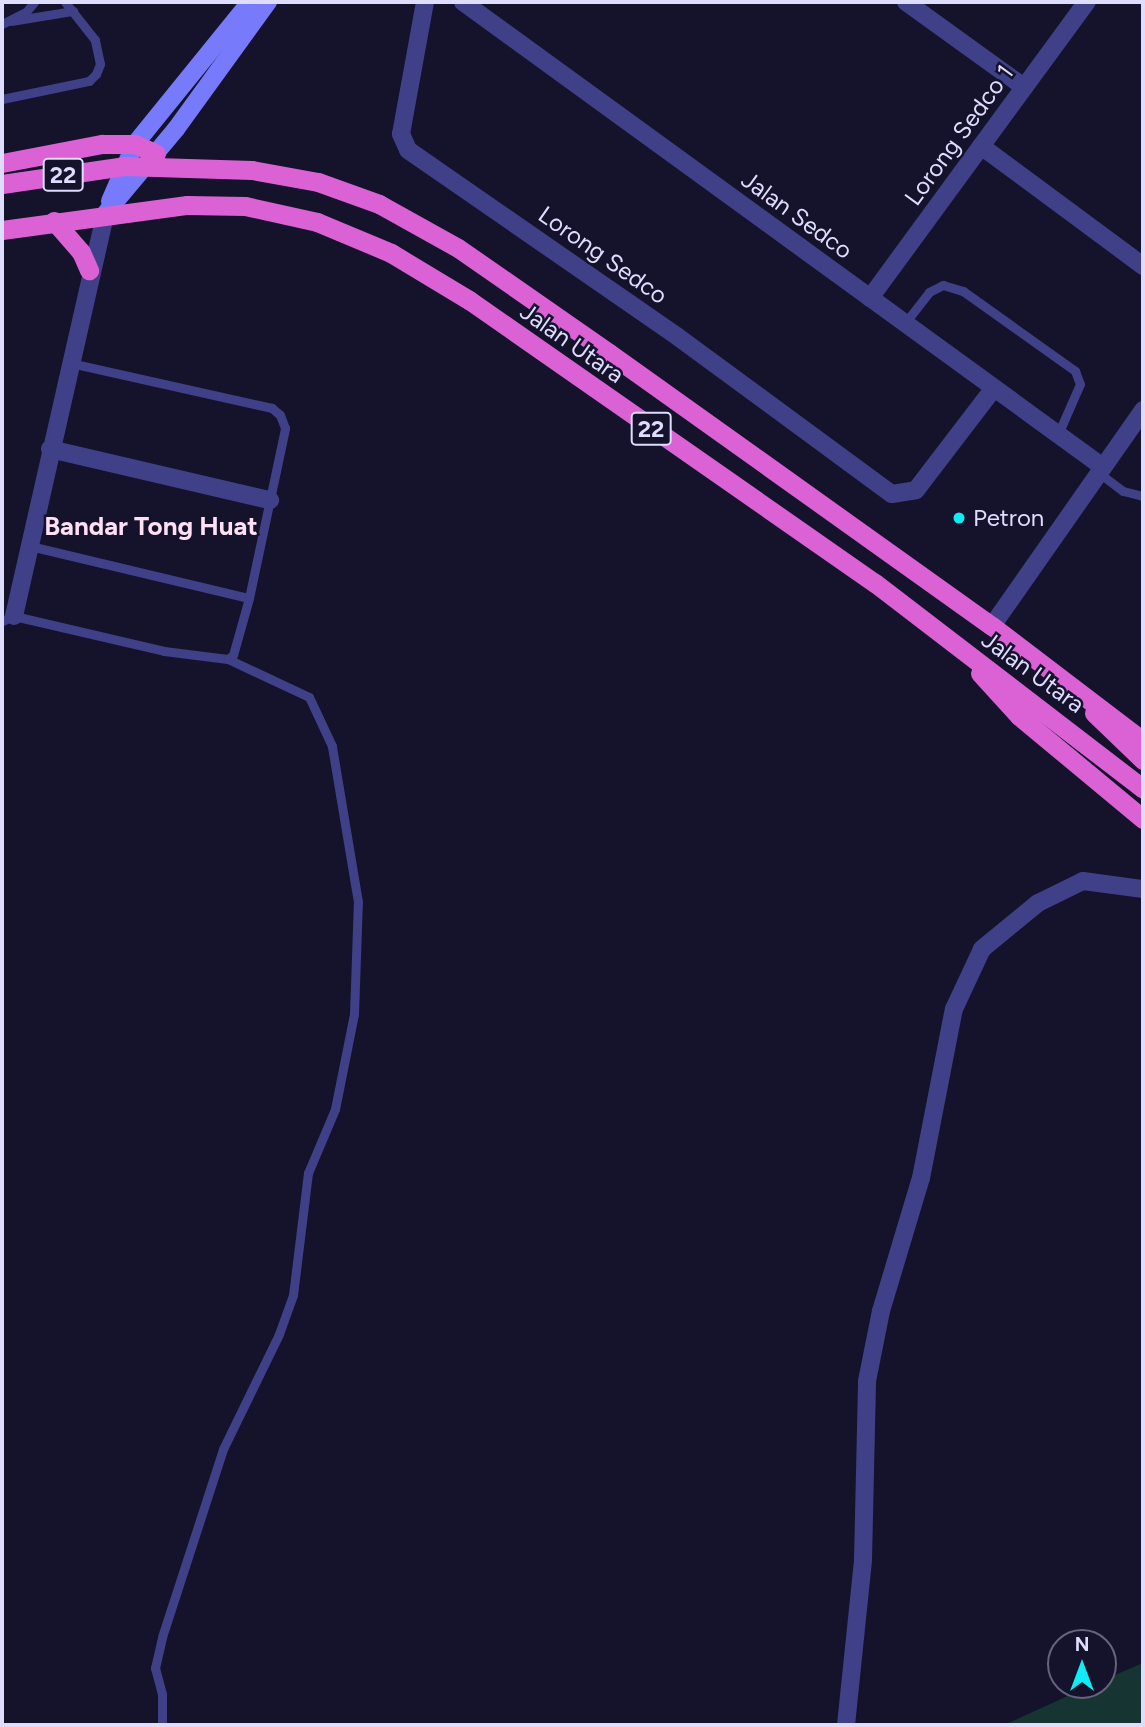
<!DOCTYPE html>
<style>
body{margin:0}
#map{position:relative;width:1145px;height:1727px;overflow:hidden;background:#15122b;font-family:Figtree,sans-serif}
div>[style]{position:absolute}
.green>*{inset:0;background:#153432}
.service>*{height:9px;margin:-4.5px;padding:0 4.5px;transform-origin:4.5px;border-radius:4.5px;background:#3f4088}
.minor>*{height:18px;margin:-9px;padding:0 9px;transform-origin:9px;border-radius:9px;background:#3f4088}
.secondary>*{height:18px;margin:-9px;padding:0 9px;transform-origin:9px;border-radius:9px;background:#777afb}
.trunk>*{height:19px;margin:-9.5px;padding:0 9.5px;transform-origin:9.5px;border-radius:9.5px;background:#db62d5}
.dots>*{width:19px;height:19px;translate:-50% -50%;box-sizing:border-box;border:4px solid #15122b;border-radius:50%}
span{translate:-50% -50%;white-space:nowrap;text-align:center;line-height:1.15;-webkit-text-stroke:5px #15122b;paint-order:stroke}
.shield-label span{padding:2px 5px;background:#15122b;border:2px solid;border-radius:5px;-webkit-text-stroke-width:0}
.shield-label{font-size:23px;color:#dfddfe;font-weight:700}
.street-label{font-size:24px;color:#dfddfe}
.poi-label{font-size:24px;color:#dfddfe}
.left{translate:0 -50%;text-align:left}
.neighbourhood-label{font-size:26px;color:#fedff4;font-weight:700}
.frame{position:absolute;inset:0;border:4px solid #dfddfe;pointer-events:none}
.north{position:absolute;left:1047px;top:1629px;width:70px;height:70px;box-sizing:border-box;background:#15122b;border:2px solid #66637f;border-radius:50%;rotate:0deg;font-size:19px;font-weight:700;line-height:28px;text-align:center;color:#dfddfe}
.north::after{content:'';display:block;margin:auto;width:24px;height:32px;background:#0fecf7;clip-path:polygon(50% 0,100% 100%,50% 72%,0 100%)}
</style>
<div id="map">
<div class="green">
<i style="clip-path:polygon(1143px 1663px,1143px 1725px,1004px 1725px,1092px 1685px,1103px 1685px,1103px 1680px)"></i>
</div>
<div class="service">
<i style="left:11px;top:21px;width:63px;rotate:-9.2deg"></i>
<i style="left:2px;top:24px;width:27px;rotate:-27deg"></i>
<i style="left:26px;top:12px;width:13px;rotate:-51deg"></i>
<i style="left:2px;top:99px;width:89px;rotate:-11.7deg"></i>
<i style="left:89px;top:81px;width:10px;rotate:-45deg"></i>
<i style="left:96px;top:74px;width:11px;rotate:-68deg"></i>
<i style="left:100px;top:64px;width:25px;rotate:-102deg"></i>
<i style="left:95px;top:40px;width:48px;rotate:-128.3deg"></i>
<i style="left:905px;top:323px;width:39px;rotate:-52deg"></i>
<i style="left:929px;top:292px;width:16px;rotate:-27deg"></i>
<i style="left:943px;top:285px;width:21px;rotate:17deg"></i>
<i style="left:963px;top:291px;width:138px;rotate:35.5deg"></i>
<i style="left:1075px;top:371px;width:14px;rotate:69deg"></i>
<i style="left:1080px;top:384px;width:55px;rotate:113.7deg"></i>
<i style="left:1099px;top:473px;width:30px;rotate:37deg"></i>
<i style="left:1123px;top:491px;width:21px;rotate:14deg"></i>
<i style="left:30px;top:546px;width:225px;rotate:13.4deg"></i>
<i style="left:249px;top:598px;width:174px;rotate:-78deg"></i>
<i style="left:285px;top:428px;width:14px;rotate:-111deg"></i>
<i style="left:280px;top:415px;width:11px;rotate:-139deg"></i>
<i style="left:272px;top:408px;width:206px;rotate:-167.4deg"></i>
<i style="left:2px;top:621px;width:13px;rotate:-23deg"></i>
<i style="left:14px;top:616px;width:154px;rotate:13.1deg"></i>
<i style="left:164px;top:651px;width:64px;rotate:7.1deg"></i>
<i style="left:228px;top:659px;width:6px;rotate:-39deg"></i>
<i style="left:233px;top:655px;width:59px;rotate:-74.3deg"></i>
<i style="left:162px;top:1725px;width:31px;rotate:-90deg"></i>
<i style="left:162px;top:1694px;width:27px;rotate:-105deg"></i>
<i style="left:155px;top:1668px;width:32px;rotate:-77deg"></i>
<i style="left:162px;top:1637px;width:198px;rotate:-72deg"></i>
<i style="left:223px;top:1449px;width:128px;rotate:-64deg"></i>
<i style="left:279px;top:1334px;width:41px;rotate:-70.3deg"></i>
<i style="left:293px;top:1295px;width:123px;rotate:-83deg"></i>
<i style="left:308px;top:1173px;width:69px;rotate:-67.1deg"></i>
<i style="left:335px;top:1109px;width:97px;rotate:-78.7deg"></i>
<i style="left:354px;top:1014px;width:112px;rotate:-88deg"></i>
<i style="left:358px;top:902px;width:158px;rotate:-99.5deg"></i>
<i style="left:332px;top:746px;width:54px;rotate:-115.1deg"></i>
<i style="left:309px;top:697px;width:89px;rotate:-154.9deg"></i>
</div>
<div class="minor">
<i style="left:425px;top:2px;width:134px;rotate:100.3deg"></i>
<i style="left:401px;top:134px;width:17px;rotate:66deg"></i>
<i style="left:408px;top:150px;width:328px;rotate:34.7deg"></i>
<i style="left:678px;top:337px;width:265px;rotate:36.3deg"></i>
<i style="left:892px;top:494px;width:24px;rotate:-9deg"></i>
<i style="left:916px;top:490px;width:128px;rotate:-52.6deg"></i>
<i style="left:463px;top:2px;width:791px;rotate:36deg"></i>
<i style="left:906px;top:2px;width:145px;rotate:35.8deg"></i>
<i style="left:981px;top:146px;width:202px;rotate:36.5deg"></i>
<i style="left:870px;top:298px;width:367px;rotate:-53.8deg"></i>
<i style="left:50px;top:449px;width:226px;rotate:13.1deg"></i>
<i style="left:14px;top:616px;width:412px;rotate:-77.2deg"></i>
<i style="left:992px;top:626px;width:264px;rotate:-55deg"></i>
<i style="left:846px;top:1725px;width:166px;rotate:-84.1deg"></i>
<i style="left:863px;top:1560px;width:179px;rotate:-88.7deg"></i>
<i style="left:867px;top:1381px;width:71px;rotate:-78.7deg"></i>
<i style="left:881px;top:1311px;width:139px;rotate:-73.3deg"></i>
<i style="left:921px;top:1178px;width:172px;rotate:-79deg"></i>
<i style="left:954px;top:1009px;width:66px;rotate:-65deg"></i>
<i style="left:982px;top:949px;width:72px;rotate:-39.4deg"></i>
<i style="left:1038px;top:903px;width:50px;rotate:-26.1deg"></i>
<i style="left:1083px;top:881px;width:61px;rotate:7.6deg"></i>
</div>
<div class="secondary">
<i style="left:110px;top:201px;width:62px;rotate:-66.3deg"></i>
<i style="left:135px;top:144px;width:183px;rotate:-51deg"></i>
<i style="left:105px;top:214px;width:111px;rotate:-50.1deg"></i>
<i style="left:176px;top:129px;width:157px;rotate:-54.1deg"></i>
</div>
<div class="trunk">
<i style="left:2px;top:163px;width:102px;rotate:-10.8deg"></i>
<i style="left:102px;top:144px;width:33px"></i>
<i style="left:135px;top:144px;width:23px;rotate:25deg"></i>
<i style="left:2px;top:184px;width:123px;rotate:-8.4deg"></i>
<i style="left:124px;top:166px;width:128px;rotate:1.8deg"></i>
<i style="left:252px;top:170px;width:67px;rotate:10.3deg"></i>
<i style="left:318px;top:182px;width:65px;rotate:19.8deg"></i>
<i style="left:379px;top:204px;width:90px;rotate:29.1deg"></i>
<i style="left:458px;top:248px;width:184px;rotate:34.8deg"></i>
<i style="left:609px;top:353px;width:470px;rotate:35.5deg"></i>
<i style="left:992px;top:626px;width:190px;rotate:37.3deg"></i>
<i style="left:54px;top:221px;width:41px;rotate:48.9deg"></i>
<i style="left:81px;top:252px;width:20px;rotate:66deg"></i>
<i style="left:2px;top:230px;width:187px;rotate:-7.7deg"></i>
<i style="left:187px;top:205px;width:58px;rotate:1deg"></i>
<i style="left:245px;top:206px;width:74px;rotate:12.5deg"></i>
<i style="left:317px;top:222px;width:80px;rotate:22.7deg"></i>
<i style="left:391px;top:253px;width:91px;rotate:31.1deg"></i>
<i style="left:469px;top:300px;width:495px;rotate:34.9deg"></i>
<i style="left:875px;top:583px;width:338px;rotate:37.5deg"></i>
<i style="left:980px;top:673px;width:58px;rotate:47.8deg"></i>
<i style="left:1019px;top:716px;width:161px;rotate:39.7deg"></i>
<i style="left:1094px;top:713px;width:68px;rotate:43.8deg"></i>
</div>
<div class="dots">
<i style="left:959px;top:518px;background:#0fecf7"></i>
</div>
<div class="shield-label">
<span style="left:63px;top:175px">22</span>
<span style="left:651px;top:429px">22</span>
</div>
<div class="street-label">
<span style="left:959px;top:135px;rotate:-54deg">Lorong Sedco 1</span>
<span style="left:797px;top:215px;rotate:36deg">Jalan Sedco</span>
<span style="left:603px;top:255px;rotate:35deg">Lorong Sedco</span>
<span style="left:572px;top:343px;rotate:35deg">Jalan Utara</span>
<span style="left:1033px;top:672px;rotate:36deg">Jalan Utara</span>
</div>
<div class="poi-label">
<span class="left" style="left:973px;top:518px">Petron</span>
</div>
<div class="neighbourhood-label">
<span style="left:151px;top:527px">Bandar Tong Huat</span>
</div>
<div class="frame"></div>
<div class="north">N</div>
</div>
